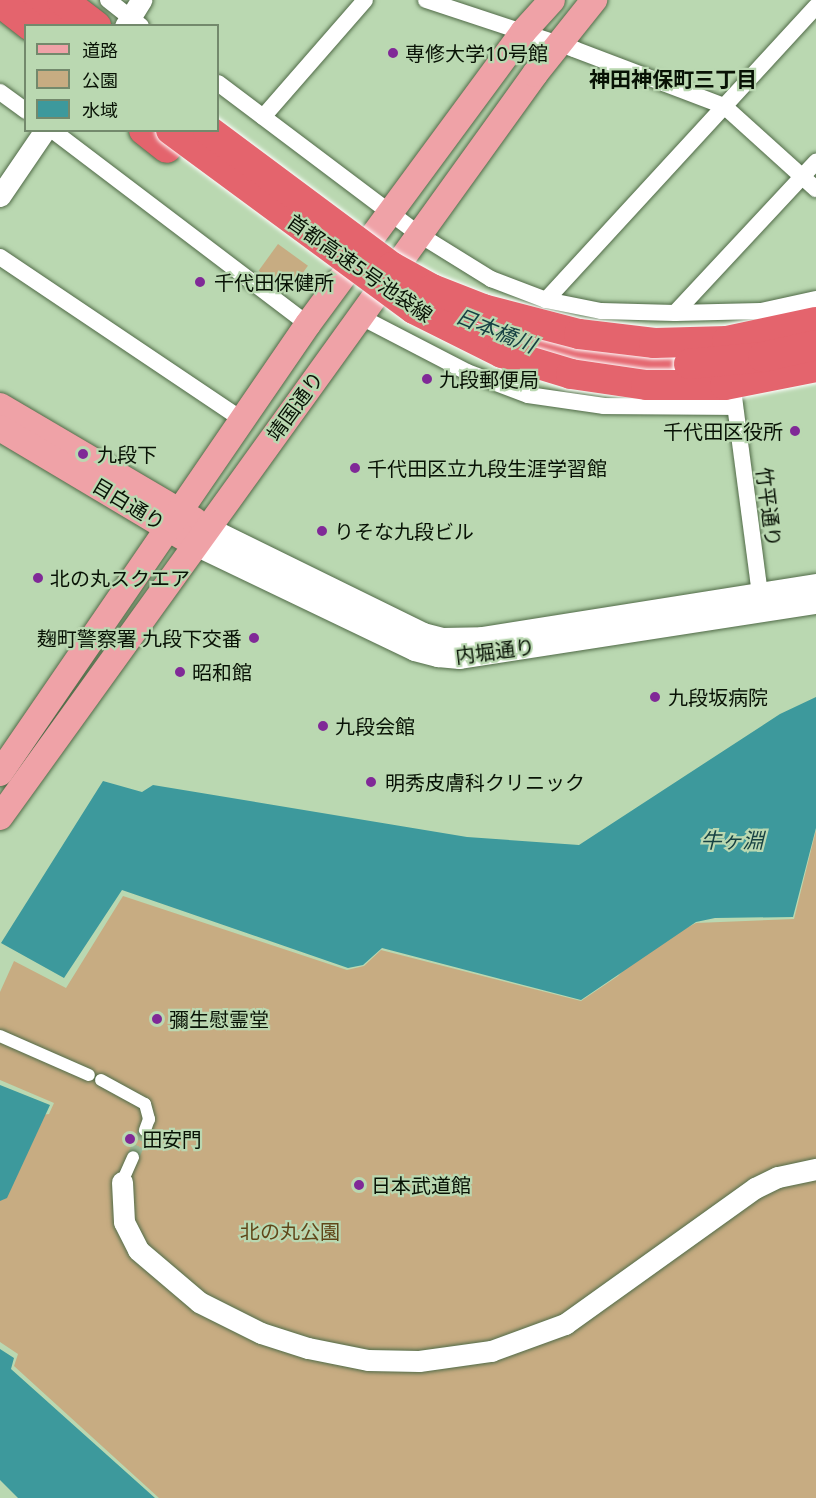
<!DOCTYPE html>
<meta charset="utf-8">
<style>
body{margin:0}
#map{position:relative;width:816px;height:1498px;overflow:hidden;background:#bad8b1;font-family:"Noto Sans","Noto Sans JP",sans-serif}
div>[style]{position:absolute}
.green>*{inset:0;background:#c7ac82;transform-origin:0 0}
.water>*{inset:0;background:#3d999c}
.pedestrian-tunnel>*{height:12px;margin-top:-6px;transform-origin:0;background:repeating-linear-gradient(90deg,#9fba97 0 12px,transparent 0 18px)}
.roads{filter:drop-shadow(0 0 2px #506a47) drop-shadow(0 0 2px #506a47)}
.pedestrian>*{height:12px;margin:-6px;padding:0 6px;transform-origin:6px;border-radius:6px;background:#fff}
.minor>*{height:16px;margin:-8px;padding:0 8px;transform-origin:8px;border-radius:8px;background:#fff}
.tertiary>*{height:21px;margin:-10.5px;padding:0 10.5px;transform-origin:10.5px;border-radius:10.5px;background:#fff}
.secondary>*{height:22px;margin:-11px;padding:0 11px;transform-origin:11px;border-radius:11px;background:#fff}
.primary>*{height:26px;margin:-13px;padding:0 13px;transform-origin:13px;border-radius:13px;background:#efa2a7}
.motorway>*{height:30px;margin:-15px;padding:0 15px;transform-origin:15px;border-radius:15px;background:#e4646d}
.bridges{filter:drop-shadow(0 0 2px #fff) drop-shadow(0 0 2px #fff)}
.motorway-bridge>*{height:30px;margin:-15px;padding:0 15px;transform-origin:15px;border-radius:15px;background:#e4646d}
.dots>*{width:16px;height:16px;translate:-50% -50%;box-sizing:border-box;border:3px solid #bad8b1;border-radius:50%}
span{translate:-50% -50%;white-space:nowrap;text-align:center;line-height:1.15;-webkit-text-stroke:4.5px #bad8b1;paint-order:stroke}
.poi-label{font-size:20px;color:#081205}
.left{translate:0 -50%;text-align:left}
.right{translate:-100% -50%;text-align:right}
.street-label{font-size:20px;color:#081205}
.park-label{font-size:20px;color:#60471a}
.neighbourhood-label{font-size:21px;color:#081205;font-weight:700}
.water-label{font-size:21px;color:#174143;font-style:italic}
.legend{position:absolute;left:24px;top:24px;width:195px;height:108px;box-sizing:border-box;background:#bad8b1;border:2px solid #73896c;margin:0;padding:8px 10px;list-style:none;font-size:18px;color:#081205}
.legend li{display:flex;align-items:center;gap:12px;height:30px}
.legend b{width:30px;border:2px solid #73896c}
</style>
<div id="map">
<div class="green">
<i style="left:278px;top:244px;width:37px;height:33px;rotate:36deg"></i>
<i style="clip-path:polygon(816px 830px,816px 1498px,159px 1498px,14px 1366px,18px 1354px,0 1342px,0 1188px,33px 1116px,49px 1114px,54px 1103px,0 1080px,0 992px,14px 961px,66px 988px,123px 896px,347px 970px,364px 966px,381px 950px,581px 1001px,618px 976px,640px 952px,696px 923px,794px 919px)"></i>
</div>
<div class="water">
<i style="clip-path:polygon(816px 697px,816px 828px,793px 917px,715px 918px,696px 922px,581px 1000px,382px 948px,363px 965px,348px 968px,122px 890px,64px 978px,1px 943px,103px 781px,142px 792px,153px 785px,467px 837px,579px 845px,780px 714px)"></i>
<i style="clip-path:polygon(0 1085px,50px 1105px,7px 1198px,0 1201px)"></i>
<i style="clip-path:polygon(0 1349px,14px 1358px,11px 1369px,155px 1498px,18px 1498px,0 1480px)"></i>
</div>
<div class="pedestrian-tunnel">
<i style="left:133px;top:1157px;width:30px;rotate:-66deg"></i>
</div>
<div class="roads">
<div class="pedestrian">
<i style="left:0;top:1036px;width:97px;rotate:23.7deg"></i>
<i style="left:101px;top:1080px;width:50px;rotate:28.6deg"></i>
<i style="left:145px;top:1104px;width:16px;rotate:75deg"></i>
<i style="left:149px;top:1119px;width:12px;rotate:110deg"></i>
<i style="left:122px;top:1182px;width:27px;rotate:-66deg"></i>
</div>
<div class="minor">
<i style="left:108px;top:0;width:42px;rotate:38.2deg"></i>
<i style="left:426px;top:0;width:156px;rotate:18.3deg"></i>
<i style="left:574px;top:49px;width:160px;rotate:20.8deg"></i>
<i style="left:724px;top:106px;width:124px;rotate:42.1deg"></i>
<i style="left:218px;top:83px;width:253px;rotate:37deg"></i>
<i style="left:420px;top:235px;width:84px;rotate:31.8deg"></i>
<i style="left:491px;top:279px;width:59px;rotate:20.9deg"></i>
<i style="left:546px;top:300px;width:56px;rotate:11.3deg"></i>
<i style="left:601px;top:311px;width:74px;rotate:1.5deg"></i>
<i style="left:675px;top:313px;width:86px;rotate:-1.3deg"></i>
<i style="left:761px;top:311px;width:56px;rotate:-12.3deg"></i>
<i style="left:0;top:92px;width:32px;rotate:36deg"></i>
<i style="left:263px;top:117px;width:155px;rotate:-48.9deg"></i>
<i style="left:52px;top:130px;width:321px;rotate:37.2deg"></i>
<i style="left:0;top:257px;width:293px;rotate:33.9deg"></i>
<i style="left:546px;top:300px;width:399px;rotate:-47.4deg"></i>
<i style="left:675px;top:313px;width:207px;rotate:-47deg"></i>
<i style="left:359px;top:316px;width:122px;rotate:27.4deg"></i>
<i style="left:467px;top:372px;width:65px;rotate:20.7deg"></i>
<i style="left:528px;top:395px;width:77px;rotate:8.2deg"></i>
<i style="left:604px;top:406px;width:131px;rotate:0.4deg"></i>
<i style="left:734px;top:397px;width:208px;rotate:82.5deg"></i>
</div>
<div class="tertiary">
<i style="left:125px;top:26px;width:31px;rotate:-58deg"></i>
<i style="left:0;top:196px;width:80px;rotate:-55.7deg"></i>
<i style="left:122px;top:1182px;width:40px;rotate:87.1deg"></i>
<i style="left:124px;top:1222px;width:31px;rotate:63deg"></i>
<i style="left:138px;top:1250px;width:80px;rotate:40.4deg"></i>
<i style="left:199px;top:1302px;width:69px;rotate:26.6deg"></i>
<i style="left:261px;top:1333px;width:49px;rotate:17.7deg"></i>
<i style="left:308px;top:1348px;width:61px;rotate:11.3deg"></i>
<i style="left:368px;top:1360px;width:51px;rotate:1.1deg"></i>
<i style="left:419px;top:1361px;width:73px;rotate:-7.9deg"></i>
<i style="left:491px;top:1351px;width:79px;rotate:-20deg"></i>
<i style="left:565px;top:1324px;width:234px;rotate:-35.6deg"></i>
<i style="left:755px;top:1188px;width:25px;rotate:-26deg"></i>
<i style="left:778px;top:1177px;width:39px;rotate:-12deg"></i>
</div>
<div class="secondary">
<i style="left:208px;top:528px;width:240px;rotate:26.2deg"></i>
<i style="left:423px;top:634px;width:21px;rotate:14deg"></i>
<i style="left:443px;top:639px;width:39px;rotate:-1deg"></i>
<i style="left:482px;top:638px;width:338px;rotate:-9deg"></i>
<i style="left:196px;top:545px;width:243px;rotate:25.6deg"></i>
<i style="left:415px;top:650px;width:24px;rotate:15deg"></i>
<i style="left:438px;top:656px;width:22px;rotate:5deg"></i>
<i style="left:460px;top:658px;width:360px;rotate:-8.8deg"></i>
</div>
<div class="primary">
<i style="left:0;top:406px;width:225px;rotate:30.4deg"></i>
<i style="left:0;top:428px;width:213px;rotate:30.8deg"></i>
<i style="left:0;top:773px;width:544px;rotate:-55.55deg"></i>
<i style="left:308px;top:324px;width:363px;rotate:-53.6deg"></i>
<i style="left:523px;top:32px;width:43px;rotate:-47.8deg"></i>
<i style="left:0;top:817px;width:916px;rotate:-54.24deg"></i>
<i style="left:535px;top:74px;width:95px;rotate:-51.4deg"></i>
</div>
<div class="motorway">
<i style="left:32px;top:0;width:43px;rotate:37.4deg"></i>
<i style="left:62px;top:0;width:43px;rotate:37.4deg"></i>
<i style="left:0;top:2px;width:39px;rotate:38deg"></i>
<i style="left:144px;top:130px;width:29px;rotate:38deg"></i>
<i style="left:469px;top:314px;width:43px;rotate:24.8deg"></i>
<i style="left:508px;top:332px;width:68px;rotate:17.1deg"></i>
<i style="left:573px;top:352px;width:39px;rotate:10deg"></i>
<i style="left:611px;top:359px;width:78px;rotate:3.7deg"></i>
</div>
</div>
<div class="bridges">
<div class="motorway-bridge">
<i style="left:171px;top:130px;width:302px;rotate:36.4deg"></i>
<i style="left:414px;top:309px;width:98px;rotate:26.6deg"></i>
<i style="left:502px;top:353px;width:72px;rotate:16.9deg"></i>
<i style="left:571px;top:374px;width:76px;rotate:8.3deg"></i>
<i style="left:646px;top:385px;width:79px"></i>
<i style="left:725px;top:385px;width:93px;rotate:-11.2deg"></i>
<i style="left:208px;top:130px;width:229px;rotate:36.7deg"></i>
<i style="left:392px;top:267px;width:46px;rotate:28.8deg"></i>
<i style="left:432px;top:289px;width:55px;rotate:21.4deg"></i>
<i style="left:483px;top:309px;width:99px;rotate:14.6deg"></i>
<i style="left:579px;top:334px;width:76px;rotate:6.8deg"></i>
<i style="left:654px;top:343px;width:73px;rotate:-1.6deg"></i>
<i style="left:727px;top:341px;width:91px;rotate:-12.1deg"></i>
<i style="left:689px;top:364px;width:74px;rotate:-5.4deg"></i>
<i style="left:763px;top:357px;width:54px;rotate:-12.8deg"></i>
</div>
</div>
<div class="dots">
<i style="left:393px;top:53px;background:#802997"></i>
<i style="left:200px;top:282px;background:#802997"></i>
<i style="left:427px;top:379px;background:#802997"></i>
<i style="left:795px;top:431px;background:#802997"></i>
<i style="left:83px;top:454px;background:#802997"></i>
<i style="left:355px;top:468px;background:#802997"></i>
<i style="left:322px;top:531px;background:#802997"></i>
<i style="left:38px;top:578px;background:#802997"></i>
<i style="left:254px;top:638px;background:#802997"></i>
<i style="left:180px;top:672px;background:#802997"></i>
<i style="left:655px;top:697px;background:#802997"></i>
<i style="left:323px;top:726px;background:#802997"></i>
<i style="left:371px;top:782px;background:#802997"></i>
<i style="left:157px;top:1019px;background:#802997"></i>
<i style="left:130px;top:1139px;background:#802997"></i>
<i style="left:359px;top:1185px;background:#802997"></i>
</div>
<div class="poi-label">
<span class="left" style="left:405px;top:53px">専修大学10号館</span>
<span class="left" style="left:214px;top:282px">千代田保健所</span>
<span class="left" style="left:439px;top:379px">九段郵便局</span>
<span class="right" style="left:783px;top:431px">千代田区役所</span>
<span class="left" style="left:97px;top:454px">九段下</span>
<span class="left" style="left:367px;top:468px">千代田区立九段生涯学習館</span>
<span class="left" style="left:334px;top:531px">りそな九段ビル</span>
<span class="left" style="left:50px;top:578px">北の丸スクエア</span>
<span class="right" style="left:242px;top:638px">麹町警察署 九段下交番</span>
<span class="left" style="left:192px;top:672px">昭和館</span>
<span class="left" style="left:668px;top:697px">九段坂病院</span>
<span class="left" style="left:335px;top:726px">九段会館</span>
<span class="left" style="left:385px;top:782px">明秀皮膚科クリニック</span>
<span class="left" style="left:169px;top:1019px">彌生慰霊堂</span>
<span class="left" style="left:142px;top:1139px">田安門</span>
<span class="left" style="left:371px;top:1185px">日本武道館</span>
</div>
<div class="street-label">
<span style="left:360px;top:268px;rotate:35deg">首都高速5号池袋線</span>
<span style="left:295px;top:406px;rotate:-54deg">靖国通り</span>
<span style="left:129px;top:504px;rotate:31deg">目白通り</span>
<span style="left:769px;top:507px;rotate:83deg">竹平通り</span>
<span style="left:495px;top:651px;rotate:-7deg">内堀通り</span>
</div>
<div class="park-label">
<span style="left:290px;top:1231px">北の丸公園</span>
</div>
<div class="neighbourhood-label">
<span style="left:673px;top:79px">神田神保町三丁目</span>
</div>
<div class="water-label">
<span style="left:496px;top:330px;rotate:22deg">日本橋川</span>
<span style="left:732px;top:840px">牛ヶ淵</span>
</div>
<ul class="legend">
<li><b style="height:8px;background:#efa2a7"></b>道路</li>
<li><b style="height:16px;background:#c7ac82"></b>公園</li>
<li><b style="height:16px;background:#3d999c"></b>水域</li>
</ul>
</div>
